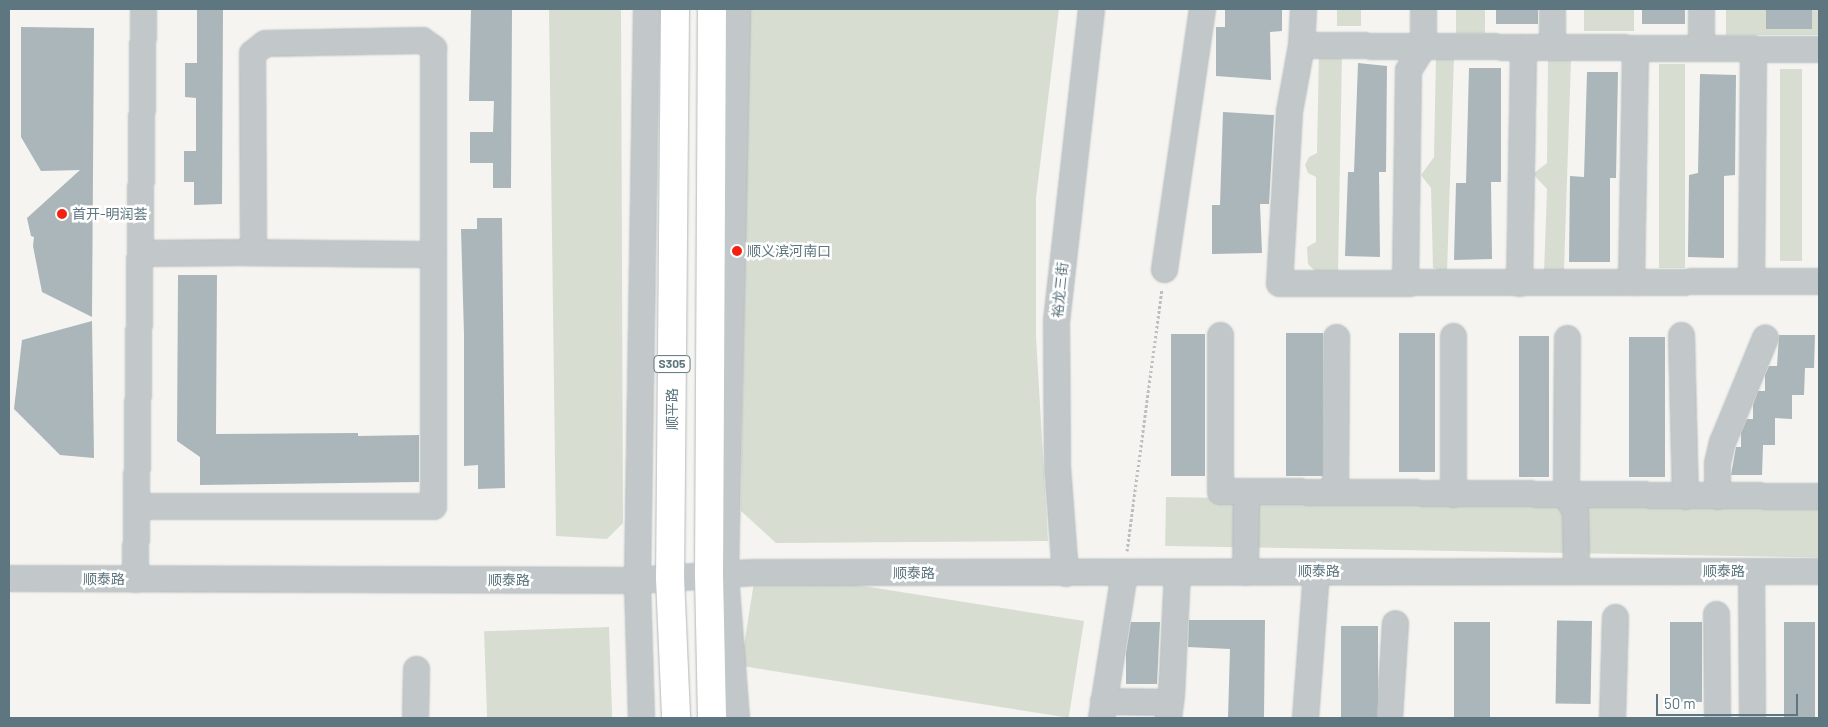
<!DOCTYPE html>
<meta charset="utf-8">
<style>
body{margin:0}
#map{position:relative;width:1828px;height:727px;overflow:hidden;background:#f5f4f0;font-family:Barlow,"Noto Sans SC",sans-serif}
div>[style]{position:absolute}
.green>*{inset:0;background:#d7ddd1;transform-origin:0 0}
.building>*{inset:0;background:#aab6b9;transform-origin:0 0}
.path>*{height:3px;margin-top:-1.5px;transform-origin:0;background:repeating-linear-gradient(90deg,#bbbfc0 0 2.5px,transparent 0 5px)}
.roads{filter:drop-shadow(0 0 1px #b2b9bc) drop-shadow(0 0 1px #b2b9bc)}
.minor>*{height:25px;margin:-12.5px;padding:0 12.5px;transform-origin:12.5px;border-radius:12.5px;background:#c2c7ca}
.major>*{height:28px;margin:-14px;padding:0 14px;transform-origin:14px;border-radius:14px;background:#fff}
.dots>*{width:14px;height:14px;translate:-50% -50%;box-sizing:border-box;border:2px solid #fff;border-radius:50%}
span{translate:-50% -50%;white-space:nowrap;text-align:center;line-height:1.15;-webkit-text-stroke:5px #fff;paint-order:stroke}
.shield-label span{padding:1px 4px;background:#fff;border:1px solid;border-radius:4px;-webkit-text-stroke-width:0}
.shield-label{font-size:12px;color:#5d767f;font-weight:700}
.poi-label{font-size:14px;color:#5d767f}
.left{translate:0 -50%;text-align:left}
.street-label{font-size:14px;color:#5d767f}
.frame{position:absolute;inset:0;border:10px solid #5d767f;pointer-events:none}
.scale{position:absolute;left:1656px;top:694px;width:142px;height:22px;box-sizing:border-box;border:2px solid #5d767f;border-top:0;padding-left:6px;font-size:15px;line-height:18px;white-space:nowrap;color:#5d767f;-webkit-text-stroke:4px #fff;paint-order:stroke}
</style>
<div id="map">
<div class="green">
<i style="clip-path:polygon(549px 9px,621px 9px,623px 523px,607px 539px,556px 536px)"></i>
<i style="clip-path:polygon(748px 9px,1059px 9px,1036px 198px,1036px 337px,1048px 541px,776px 543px,741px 511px)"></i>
<i style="left:1337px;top:9px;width:24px;height:17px"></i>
<i style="left:1456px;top:9px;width:29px;height:24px"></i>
<i style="left:1584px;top:9px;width:50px;height:22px"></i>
<i style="left:1726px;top:9px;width:93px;height:26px"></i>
<i style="clip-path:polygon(1319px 50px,1342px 53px,1338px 273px,1319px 275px,1308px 264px,1307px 247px,1316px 242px,1316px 177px,1308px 173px,1305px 165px,1309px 157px,1317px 153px)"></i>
<i style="clip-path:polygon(1436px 55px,1454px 57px,1447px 272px,1433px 268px,1431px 188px,1421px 175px,1434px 157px)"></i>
<i style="clip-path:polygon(1548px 60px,1571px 60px,1564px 270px,1544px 274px,1547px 189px,1533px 174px,1547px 163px)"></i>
<i style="left:1659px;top:64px;width:26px;height:204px"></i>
<i style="left:1802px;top:69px;width:192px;height:22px;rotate:90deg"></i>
<i style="left:1166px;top:497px;width:653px;height:49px;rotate:1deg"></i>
<i style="left:1084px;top:621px;width:98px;height:332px;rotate:99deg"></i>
<i style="left:609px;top:627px;width:91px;height:125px;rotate:88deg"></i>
</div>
<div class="building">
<i style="clip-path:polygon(197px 9px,223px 9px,222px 204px,194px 205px,194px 182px,184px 182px,184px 151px,196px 151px,196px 98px,185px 97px,185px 63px,197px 63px)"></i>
<i style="clip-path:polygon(471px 9px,512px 9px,511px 188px,493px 188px,493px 163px,470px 163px,470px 132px,493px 132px,494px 101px,469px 101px)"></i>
<i style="clip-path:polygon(1225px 9px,1282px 9px,1282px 31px,1270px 32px,1271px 80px,1216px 76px,1216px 27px,1225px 27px)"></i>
<i style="left:1496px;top:9px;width:42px;height:15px"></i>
<i style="left:1642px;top:9px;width:43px;height:15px"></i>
<i style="left:1766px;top:9px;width:46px;height:20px"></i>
<i style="clip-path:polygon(21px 27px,94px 28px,92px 317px,42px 292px,33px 246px,34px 237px,31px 236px,27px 218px,80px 170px,41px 171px,21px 137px)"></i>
<i style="clip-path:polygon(1358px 63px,1387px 66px,1386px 172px,1379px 172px,1380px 257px,1345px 256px,1348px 172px,1354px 172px)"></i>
<i style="clip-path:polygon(1469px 68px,1501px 68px,1501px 182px,1491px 182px,1492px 259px,1454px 260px,1456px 183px,1466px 183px)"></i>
<i style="clip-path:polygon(1587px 72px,1618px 72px,1616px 178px,1610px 178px,1610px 262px,1569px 262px,1570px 176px,1584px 177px)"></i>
<i style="clip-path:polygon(1700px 74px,1736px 75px,1735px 175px,1724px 176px,1724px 258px,1688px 257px,1689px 175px,1698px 173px)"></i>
<i style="clip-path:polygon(1223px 112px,1274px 115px,1269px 204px,1260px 204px,1262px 253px,1212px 254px,1212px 205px,1220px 205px)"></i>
<i style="clip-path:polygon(477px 218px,502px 218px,505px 488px,478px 489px,478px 465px,464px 466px,464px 334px,461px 229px,477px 229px)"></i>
<i style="clip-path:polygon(178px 275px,217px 275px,216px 434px,358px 433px,358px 436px,419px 435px,419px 482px,200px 485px,200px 457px,177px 441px)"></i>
<i style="clip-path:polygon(92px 321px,94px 458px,60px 455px,14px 409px,22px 340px)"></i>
<i style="left:1286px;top:333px;width:37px;height:143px"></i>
<i style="left:1399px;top:333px;width:36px;height:139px"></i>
<i style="left:1171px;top:334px;width:34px;height:142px"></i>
<i style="clip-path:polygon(1779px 335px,1815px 335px,1814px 368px,1805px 368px,1804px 395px,1792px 395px,1792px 419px,1775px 418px,1775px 445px,1763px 445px,1762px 475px,1731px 475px,1736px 447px,1741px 447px,1741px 433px,1747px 419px,1753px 419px,1753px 405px,1758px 391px,1765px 391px,1765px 375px,1769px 366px,1777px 366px)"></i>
<i style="left:1519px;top:336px;width:30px;height:141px"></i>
<i style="left:1629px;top:337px;width:36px;height:140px"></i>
<i style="clip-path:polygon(1189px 620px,1265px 620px,1264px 718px,1228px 718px,1230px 649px,1188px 647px)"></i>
<i style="left:1592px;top:621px;width:83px;height:35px;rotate:91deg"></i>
<i style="clip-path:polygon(1131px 622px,1160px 622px,1157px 684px,1126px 684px,1126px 653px)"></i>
<i style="left:1454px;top:622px;width:36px;height:96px"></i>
<i style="left:1670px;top:622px;width:32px;height:80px"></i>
<i style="left:1784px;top:622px;width:31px;height:96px"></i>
<i style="left:1341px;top:626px;width:37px;height:92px"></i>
</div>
<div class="path">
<i style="left:1127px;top:551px;width:263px;rotate:-82.4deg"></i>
</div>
<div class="roads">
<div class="minor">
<i style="left:1303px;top:9px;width:36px;rotate:93deg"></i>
<i style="left:1301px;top:45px;width:518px;rotate:0.44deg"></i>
<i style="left:1552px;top:9px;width:38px;rotate:90deg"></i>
<i style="left:1301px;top:45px;width:67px;rotate:100.3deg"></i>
<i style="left:1289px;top:111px;width:172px;rotate:93.3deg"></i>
<i style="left:1279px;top:283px;width:540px;rotate:-0.21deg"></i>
<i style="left:1701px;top:48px;width:39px;rotate:-90deg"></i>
<i style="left:140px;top:253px;width:104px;rotate:-0.6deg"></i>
<i style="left:244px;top:252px;width:11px;rotate:-38deg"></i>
<i style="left:253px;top:245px;width:192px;rotate:-90.3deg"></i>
<i style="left:252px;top:53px;width:16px;rotate:-38deg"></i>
<i style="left:265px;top:43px;width:157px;rotate:-1.1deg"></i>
<i style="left:422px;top:40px;width:14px;rotate:36deg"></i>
<i style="left:433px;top:48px;width:206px;rotate:90deg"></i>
<i style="left:433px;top:254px;width:189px;rotate:-179.4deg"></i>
<i style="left:1164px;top:269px;width:263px;rotate:-81.7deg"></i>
<i style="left:1751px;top:281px;width:232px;rotate:-89.5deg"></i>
<i style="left:1631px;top:282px;width:234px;rotate:-89deg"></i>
<i style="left:1405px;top:283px;width:213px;rotate:-89.2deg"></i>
<i style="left:1408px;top:70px;width:28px;rotate:-58deg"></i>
<i style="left:1423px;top:46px;width:37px;rotate:-90deg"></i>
<i style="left:1519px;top:283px;width:236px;rotate:-89deg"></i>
<i style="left:1220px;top:335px;width:156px;rotate:90deg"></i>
<i style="left:1220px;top:491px;width:26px"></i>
<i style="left:1681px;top:335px;width:161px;rotate:88.6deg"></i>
<i style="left:1567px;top:338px;width:157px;rotate:90.4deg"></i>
<i style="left:1566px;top:495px;width:18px;rotate:61deg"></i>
<i style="left:1575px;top:511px;width:60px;rotate:89deg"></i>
<i style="left:1335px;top:492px;width:155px;rotate:-89.6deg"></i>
<i style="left:1453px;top:494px;width:158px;rotate:-90deg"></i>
<i style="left:1717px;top:496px;width:33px;rotate:-90deg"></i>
<i style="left:1717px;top:463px;width:22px;rotate:-77deg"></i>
<i style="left:1722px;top:442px;width:113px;rotate:-67.7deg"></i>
<i style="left:136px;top:506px;width:297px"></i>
<i style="left:433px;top:506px;width:252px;rotate:-90deg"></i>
<i style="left:1751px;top:571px;width:147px;rotate:89.6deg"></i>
<i style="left:1245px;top:572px;width:81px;rotate:-89.3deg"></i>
<i style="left:1246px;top:491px;width:573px;rotate:0.5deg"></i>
<i style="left:1065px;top:573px;width:106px;rotate:-94.3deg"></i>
<i style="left:1057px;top:467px;width:146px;rotate:-90.4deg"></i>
<i style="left:1056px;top:321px;width:314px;rotate:-83.6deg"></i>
<i style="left:9px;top:578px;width:628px;rotate:0.18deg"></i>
<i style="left:637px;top:580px;width:117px;rotate:-3.9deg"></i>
<i style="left:754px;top:572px;width:1065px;rotate:-0.05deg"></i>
<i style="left:135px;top:579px;width:570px;rotate:-89.2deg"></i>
<i style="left:1716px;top:614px;width:104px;rotate:89.4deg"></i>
<i style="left:1103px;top:701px;width:67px;rotate:0.9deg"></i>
<i style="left:415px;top:718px;width:49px;rotate:-88.8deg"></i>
<i style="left:641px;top:718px;width:138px;rotate:-91.7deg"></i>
<i style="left:637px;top:580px;width:571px;rotate:-89.1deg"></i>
<i style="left:736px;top:718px;width:144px;rotate:-94.4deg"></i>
<i style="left:725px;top:574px;width:565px;rotate:-88.78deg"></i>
<i style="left:1101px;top:718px;width:147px;rotate:-81deg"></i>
<i style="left:1168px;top:718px;width:24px;rotate:-83deg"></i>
<i style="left:1171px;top:694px;width:122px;rotate:-87.2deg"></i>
<i style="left:1305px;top:718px;width:147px;rotate:-85.7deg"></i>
<i style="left:1389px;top:718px;width:95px;rotate:-86.4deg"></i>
<i style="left:1612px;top:718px;width:101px;rotate:-88.3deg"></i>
</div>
<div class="major">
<i style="left:675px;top:9px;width:569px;rotate:90.5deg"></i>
<i style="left:670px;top:578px;width:140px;rotate:87.5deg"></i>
<i style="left:712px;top:718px;width:142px;rotate:-91.2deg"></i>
<i style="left:709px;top:576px;width:567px;rotate:-89.7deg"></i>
</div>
</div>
<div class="dots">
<i style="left:62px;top:214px;background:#f42112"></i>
<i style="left:737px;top:251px;background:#f42112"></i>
</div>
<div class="shield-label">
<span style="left:672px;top:364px">S305</span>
</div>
<div class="poi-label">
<span class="left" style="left:72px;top:214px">首开-明润荟</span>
<span class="left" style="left:747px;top:251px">顺义滨河南口</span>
</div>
<div class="street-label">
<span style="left:1060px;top:290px;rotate:-84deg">裕龙三街</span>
<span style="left:672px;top:409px;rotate:-90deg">顺平路</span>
<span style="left:1319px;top:571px">顺泰路</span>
<span style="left:1724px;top:571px">顺泰路</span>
<span style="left:914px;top:573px">顺泰路</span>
<span style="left:104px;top:579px">顺泰路</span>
<span style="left:509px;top:580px">顺泰路</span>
</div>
<div class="frame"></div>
<div class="scale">50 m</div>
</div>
